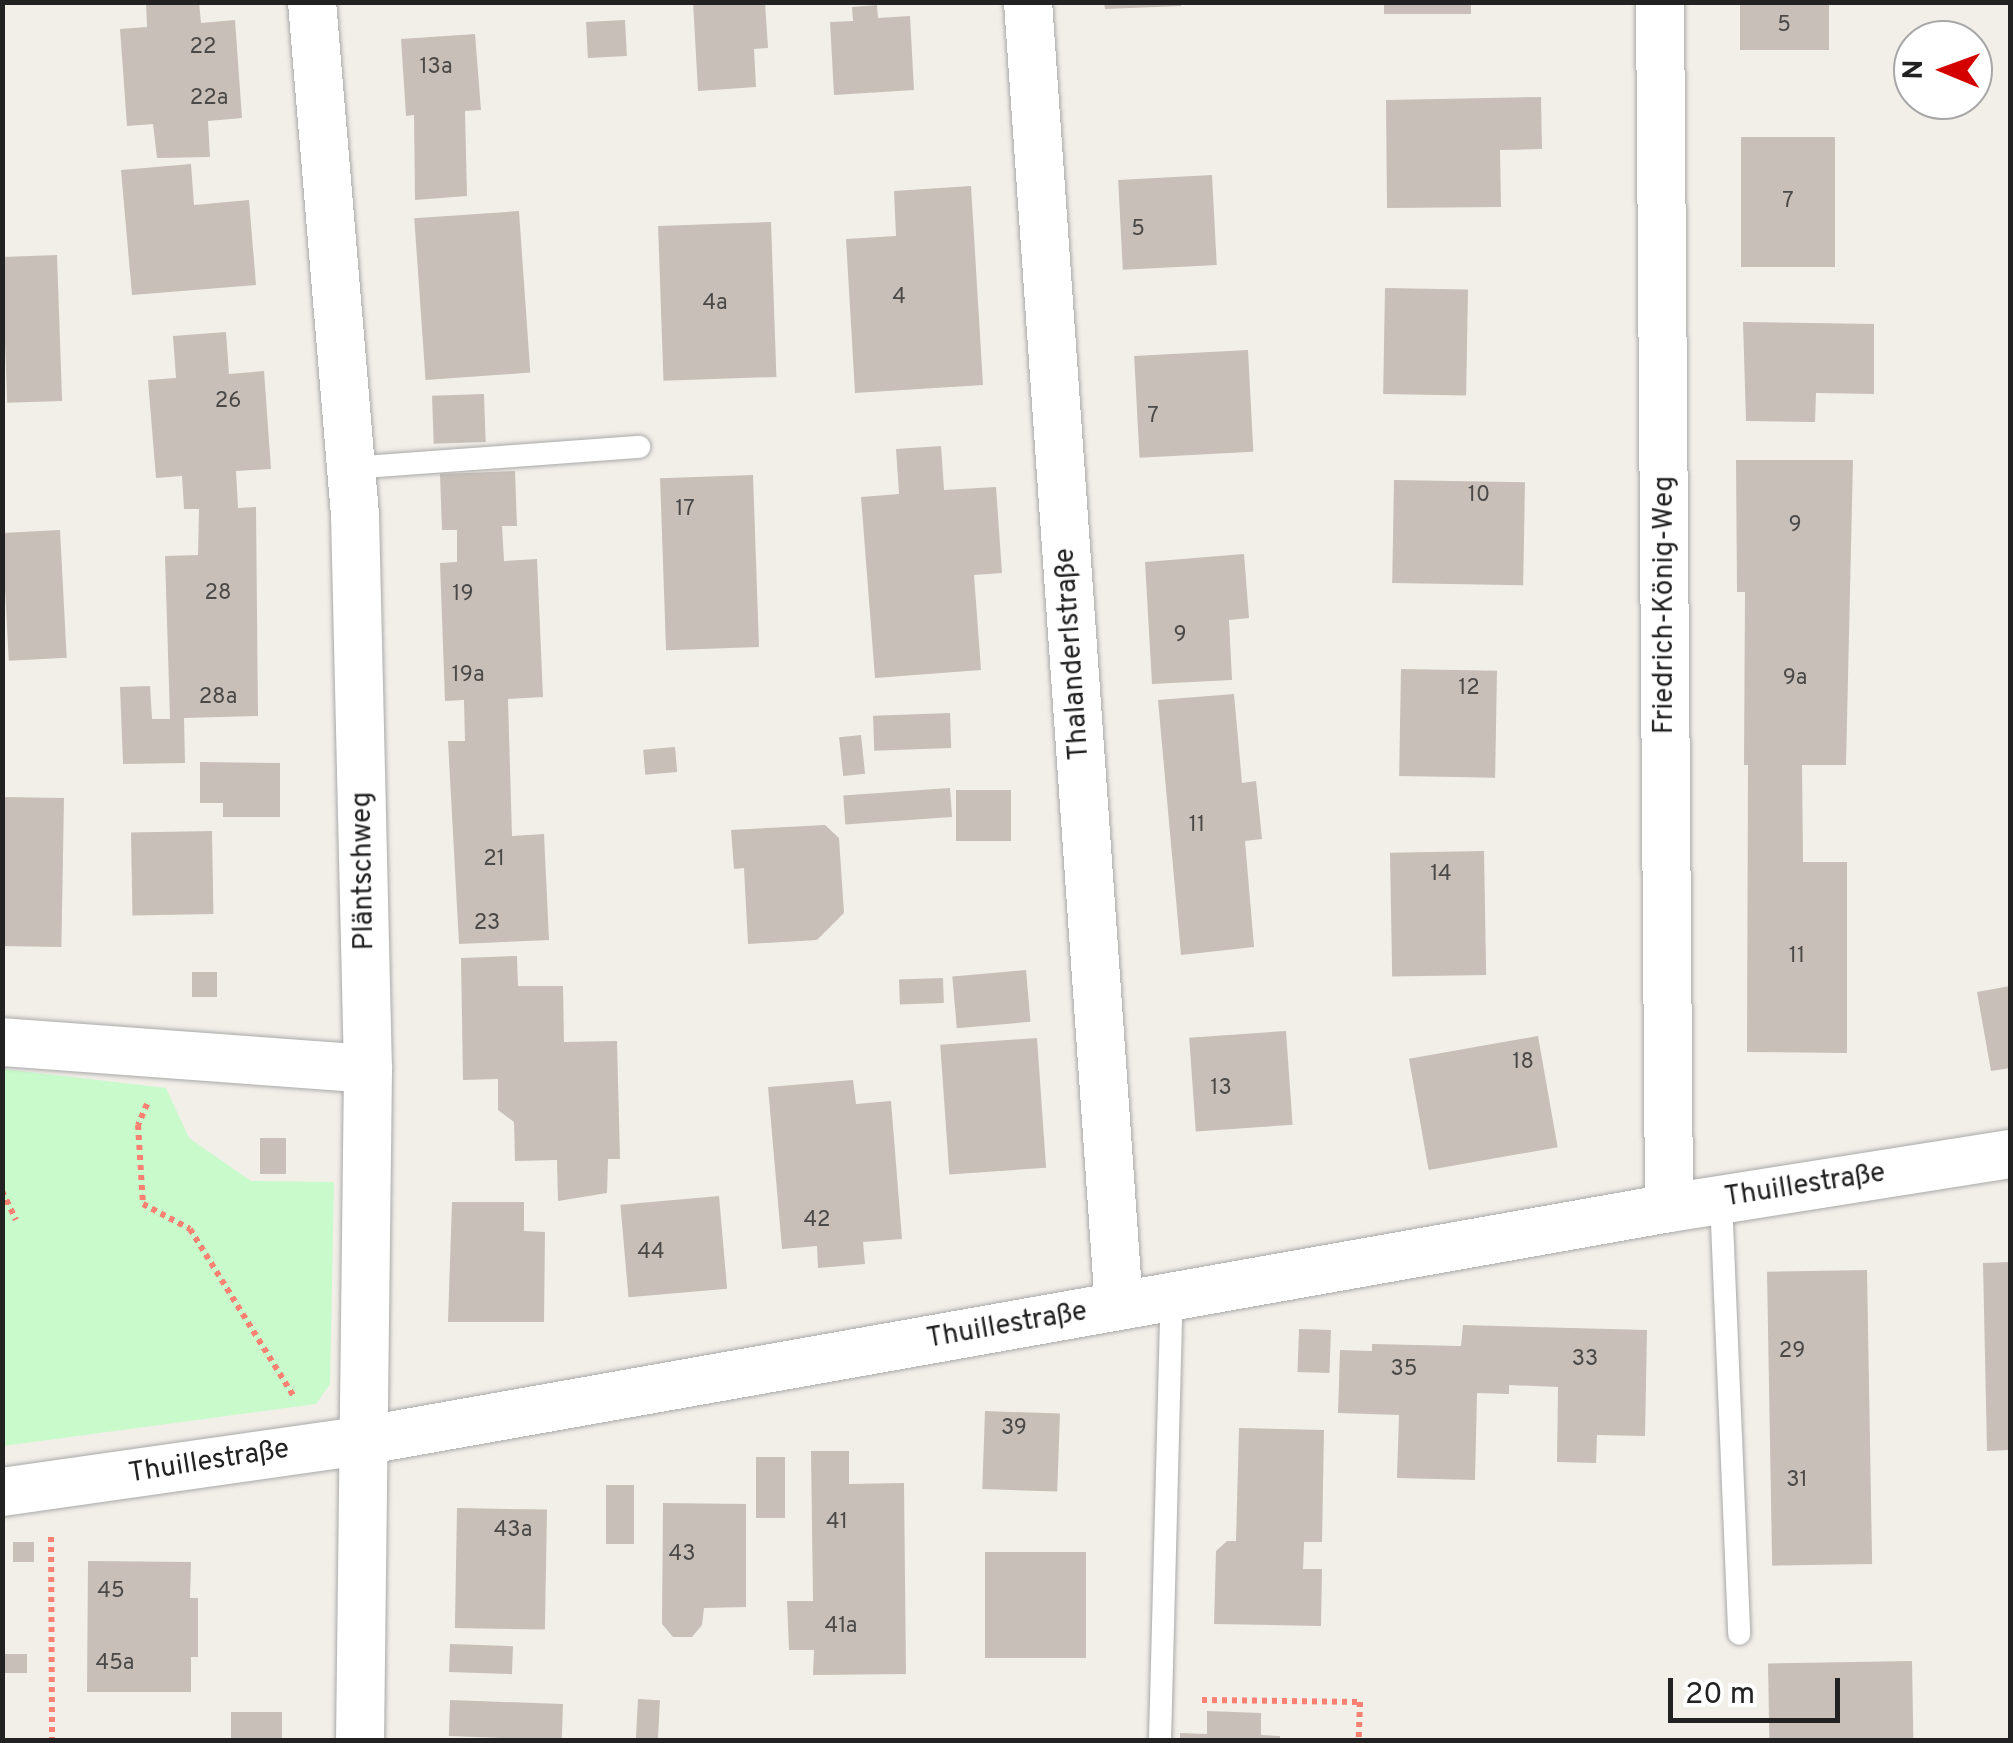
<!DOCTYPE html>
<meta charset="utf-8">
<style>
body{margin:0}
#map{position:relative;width:2013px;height:1743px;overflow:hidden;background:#f2efe9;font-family:Overpass,sans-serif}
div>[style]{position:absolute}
.park>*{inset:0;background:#c8facc}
.building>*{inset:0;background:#c7bfb8;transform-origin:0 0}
.path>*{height:6px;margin-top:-3px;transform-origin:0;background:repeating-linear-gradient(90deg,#fa8072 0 5px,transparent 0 10px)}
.roads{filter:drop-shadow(0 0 2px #a9a9a9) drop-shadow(0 0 2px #a9a9a9)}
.service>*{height:22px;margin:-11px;padding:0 11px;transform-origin:11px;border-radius:11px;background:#fff}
.minor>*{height:48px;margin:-24px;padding:0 24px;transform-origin:24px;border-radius:24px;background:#fff}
span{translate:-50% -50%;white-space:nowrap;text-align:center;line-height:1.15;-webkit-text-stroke:8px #fff;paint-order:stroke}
.number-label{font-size:22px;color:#4b4948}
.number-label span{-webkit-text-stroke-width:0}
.street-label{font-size:28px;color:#222}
.frame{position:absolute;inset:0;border:5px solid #222;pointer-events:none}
.north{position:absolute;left:1893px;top:20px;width:100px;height:100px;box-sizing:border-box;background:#fff;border:2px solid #a7a7a7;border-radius:50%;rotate:271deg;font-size:28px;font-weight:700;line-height:40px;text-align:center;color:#222}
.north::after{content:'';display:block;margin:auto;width:35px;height:45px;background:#d40000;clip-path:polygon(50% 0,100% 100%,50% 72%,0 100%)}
.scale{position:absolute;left:1668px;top:1678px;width:172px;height:45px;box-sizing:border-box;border:5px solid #222;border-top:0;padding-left:12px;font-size:30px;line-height:35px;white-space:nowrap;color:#222;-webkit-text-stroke:8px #fff;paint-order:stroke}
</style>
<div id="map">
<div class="park">
<i style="clip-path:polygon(3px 1069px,166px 1088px,189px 1138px,251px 1181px,334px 1182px,330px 1384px,316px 1404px,3px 1446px)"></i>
</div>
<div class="building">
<i style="clip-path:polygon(146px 2px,199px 2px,201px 23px,235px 20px,242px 118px,208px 121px,210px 157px,157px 158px,153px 124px,127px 126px,120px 29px,147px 27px)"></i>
<i style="clip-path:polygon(693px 2px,765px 2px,768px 48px,754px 49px,756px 87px,698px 91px)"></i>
<i style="clip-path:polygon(1104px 2px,1181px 2px,1181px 6px,1105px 9px)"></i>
<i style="left:1384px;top:2px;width:87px;height:12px"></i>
<i style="left:1740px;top:2px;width:89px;height:48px"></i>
<i style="clip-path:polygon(877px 5px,878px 18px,910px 16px,914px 90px,834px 95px,830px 22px,853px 21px,852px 7px)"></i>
<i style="left:625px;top:20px;width:36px;height:39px;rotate:87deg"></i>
<i style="clip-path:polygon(475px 34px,481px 110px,465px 111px,467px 196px,415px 200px,414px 115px,406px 116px,401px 39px)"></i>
<i style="clip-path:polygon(1541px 97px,1542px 149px,1500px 150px,1501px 207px,1387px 208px,1386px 100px)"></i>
<i style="left:1741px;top:137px;width:94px;height:130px"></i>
<i style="clip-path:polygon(191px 164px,194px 205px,249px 200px,256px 285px,132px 295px,121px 170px)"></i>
<i style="left:1212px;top:175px;width:90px;height:94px;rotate:87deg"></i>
<i style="clip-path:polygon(971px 186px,983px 385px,855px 393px,846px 239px,896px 236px,894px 191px)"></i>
<i style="left:519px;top:211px;width:162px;height:105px;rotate:86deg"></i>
<i style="left:771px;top:222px;width:155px;height:113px;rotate:88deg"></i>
<i style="left:57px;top:255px;width:146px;height:55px;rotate:88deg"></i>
<i style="left:1385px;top:288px;width:83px;height:106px;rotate:1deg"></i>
<i style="clip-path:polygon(1743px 322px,1874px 324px,1874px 394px,1816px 393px,1815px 422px,1746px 421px)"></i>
<i style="clip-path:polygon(226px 332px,229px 374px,264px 371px,271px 469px,236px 471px,238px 508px,256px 507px,258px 716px,184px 718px,185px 763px,123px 764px,120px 687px,150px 686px,152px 719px,170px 719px,165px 556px,198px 555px,199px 509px,184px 509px,182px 476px,156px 478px,148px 380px,176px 378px,173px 336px)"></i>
<i style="left:1248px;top:350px;width:102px;height:114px;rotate:87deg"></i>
<i style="left:484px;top:394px;width:48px;height:52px;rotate:88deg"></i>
<i style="clip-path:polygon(941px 446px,944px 490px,996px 487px,1002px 573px,974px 575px,981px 670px,875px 678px,861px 497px,899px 494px,896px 449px)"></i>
<i style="clip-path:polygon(1736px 460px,1853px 460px,1846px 765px,1802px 765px,1803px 862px,1847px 862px,1847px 1053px,1747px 1052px,1748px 765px,1744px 765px,1745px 592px,1737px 592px)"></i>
<i style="clip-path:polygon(515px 471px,517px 526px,502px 526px,504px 561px,537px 559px,543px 697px,508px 699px,512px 836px,544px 834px,549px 940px,459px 944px,448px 741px,465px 741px,464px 700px,445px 701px,440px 563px,457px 562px,457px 530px,442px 530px,440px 474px)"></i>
<i style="left:753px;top:475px;width:172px;height:93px;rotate:88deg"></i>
<i style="left:1394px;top:480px;width:131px;height:103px;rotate:1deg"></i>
<i style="left:60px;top:530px;width:128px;height:58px;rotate:87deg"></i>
<i style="clip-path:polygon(1244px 554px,1249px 618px,1229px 620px,1232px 680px,1152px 684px,1145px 562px)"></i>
<i style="left:1401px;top:669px;width:96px;height:107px;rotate:1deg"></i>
<i style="clip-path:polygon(1234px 694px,1242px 783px,1256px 781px,1262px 839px,1245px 841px,1254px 947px,1181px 955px,1158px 700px)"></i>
<i style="left:950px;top:713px;width:35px;height:77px;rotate:88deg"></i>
<i style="left:861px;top:735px;width:39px;height:22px;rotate:84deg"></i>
<i style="left:675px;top:747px;width:25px;height:32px;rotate:85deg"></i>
<i style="clip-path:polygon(200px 762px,280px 763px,280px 817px,223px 817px,223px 803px,200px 803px)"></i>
<i style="left:950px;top:788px;width:29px;height:107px;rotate:86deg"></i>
<i style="left:956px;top:790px;width:55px;height:51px"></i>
<i style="left:2px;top:797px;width:62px;height:149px;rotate:1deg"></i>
<i style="clip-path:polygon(825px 825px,839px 838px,844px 913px,817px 940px,748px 944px,744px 868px,734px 869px,731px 830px)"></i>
<i style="left:212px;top:831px;width:83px;height:81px;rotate:89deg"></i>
<i style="left:1484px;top:851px;width:124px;height:94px;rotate:89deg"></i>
<i style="clip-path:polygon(517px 956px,518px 986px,563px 986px,564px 1042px,617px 1041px,620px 1159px,608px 1159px,607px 1193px,558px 1201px,557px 1160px,515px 1161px,514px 1122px,498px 1110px,498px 1079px,463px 1080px,461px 958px)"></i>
<i style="left:1026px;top:970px;width:52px;height:74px;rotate:85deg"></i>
<i style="left:217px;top:972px;width:25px;height:25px;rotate:90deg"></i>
<i style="left:943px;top:978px;width:25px;height:44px;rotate:88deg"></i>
<i style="clip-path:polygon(2010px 986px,2010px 1068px,1991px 1071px,1977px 992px)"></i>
<i style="left:1286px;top:1031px;width:94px;height:97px;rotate:86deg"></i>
<i style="left:1538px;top:1036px;width:113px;height:131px;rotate:80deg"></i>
<i style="left:1037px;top:1038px;width:130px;height:97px;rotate:86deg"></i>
<i style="clip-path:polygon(853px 1080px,856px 1104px,891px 1101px,902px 1239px,863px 1242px,865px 1264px,818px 1268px,817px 1246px,782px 1249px,768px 1087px)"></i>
<i style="left:260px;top:1138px;width:26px;height:36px"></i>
<i style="left:719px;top:1196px;width:93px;height:99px;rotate:85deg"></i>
<i style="clip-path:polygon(452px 1202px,524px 1202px,524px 1231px,545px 1232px,544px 1322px,448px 1322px)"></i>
<i style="clip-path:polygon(2010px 1262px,2010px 1450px,1987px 1451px,1983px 1263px)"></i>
<i style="left:1867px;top:1270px;width:294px;height:100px;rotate:89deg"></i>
<i style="clip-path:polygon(1463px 1325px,1647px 1330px,1645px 1436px,1597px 1435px,1596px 1463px,1557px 1462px,1558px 1387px,1509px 1385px,1509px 1394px,1477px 1393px,1475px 1480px,1397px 1478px,1399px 1415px,1338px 1413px,1340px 1350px,1372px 1351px,1372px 1344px,1461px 1346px)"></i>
<i style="left:1299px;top:1329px;width:32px;height:43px;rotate:2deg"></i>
<i style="left:985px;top:1411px;width:75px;height:78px;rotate:2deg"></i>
<i style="clip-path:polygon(1239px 1428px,1324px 1430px,1322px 1542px,1304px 1542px,1303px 1569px,1322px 1569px,1321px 1626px,1214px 1624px,1216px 1551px,1227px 1541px,1236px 1541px)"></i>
<i style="clip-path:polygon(811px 1451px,849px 1451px,849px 1484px,904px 1483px,906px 1674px,813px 1675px,814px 1650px,789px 1650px,787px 1601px,813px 1601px)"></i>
<i style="left:756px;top:1457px;width:29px;height:61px"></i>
<i style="left:606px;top:1485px;width:28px;height:59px"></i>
<i style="clip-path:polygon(663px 1503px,746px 1504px,746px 1607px,704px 1608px,702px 1625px,692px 1637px,673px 1637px,662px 1624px)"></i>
<i style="left:457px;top:1508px;width:90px;height:120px;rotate:1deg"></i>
<i style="left:13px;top:1542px;width:21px;height:20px"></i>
<i style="left:985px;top:1552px;width:101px;height:106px"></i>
<i style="clip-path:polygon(88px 1561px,191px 1562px,190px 1598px,198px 1598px,198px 1657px,191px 1657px,191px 1692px,87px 1692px)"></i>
<i style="left:450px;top:1644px;width:63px;height:28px;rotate:2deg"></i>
<i style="left:2px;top:1654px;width:25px;height:19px"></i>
<i style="left:1912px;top:1661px;width:79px;height:144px;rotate:89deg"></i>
<i style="left:638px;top:1699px;width:22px;height:41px;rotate:3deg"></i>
<i style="left:563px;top:1704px;width:36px;height:113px;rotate:92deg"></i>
<i style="clip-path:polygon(1207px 1711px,1261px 1713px,1261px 1735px,1280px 1736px,1280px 1740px,1180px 1740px,1180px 1733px,1207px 1734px)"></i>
<i style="left:231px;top:1712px;width:51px;height:28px"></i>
</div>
<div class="path">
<i style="left:147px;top:1104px;width:23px;rotate:113deg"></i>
<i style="left:138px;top:1125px;width:79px;rotate:86.4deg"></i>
<i style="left:143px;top:1204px;width:53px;rotate:28deg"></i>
<i style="left:190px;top:1229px;width:198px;rotate:58.2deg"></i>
<i style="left:2px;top:1191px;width:32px;rotate:64deg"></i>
<i style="left:51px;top:1537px;width:203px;rotate:89.7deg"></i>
<i style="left:1202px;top:1700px;width:158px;rotate:0.7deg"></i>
<i style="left:1360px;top:1702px;width:38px;rotate:92deg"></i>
</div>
<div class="roads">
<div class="service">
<i style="left:351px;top:468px;width:289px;rotate:-4.2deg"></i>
<i style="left:1721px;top:1199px;width:435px;rotate:87.6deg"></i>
<i style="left:1160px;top:1740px;width:444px;rotate:-88.5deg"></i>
</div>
<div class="minor">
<i style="left:312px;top:2px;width:515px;rotate:85.21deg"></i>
<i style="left:355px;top:515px;width:554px;rotate:88.66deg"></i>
<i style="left:368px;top:1069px;width:671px;rotate:90.68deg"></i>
<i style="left:1028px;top:2px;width:1307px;rotate:86.01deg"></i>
<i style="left:1660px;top:2px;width:1206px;rotate:89.57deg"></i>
<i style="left:2px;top:1042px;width:367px;rotate:4.2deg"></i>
<i style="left:2px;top:1492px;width:369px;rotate:-8.1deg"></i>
<i style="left:367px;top:1440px;width:1323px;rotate:-10.1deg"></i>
<i style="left:1669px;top:1208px;width:345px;rotate:-9deg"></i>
</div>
</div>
<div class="number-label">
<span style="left:1784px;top:26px">5</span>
<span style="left:203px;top:48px">22</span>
<span style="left:436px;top:68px">13a</span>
<span style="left:209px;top:99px">22a</span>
<span style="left:1788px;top:202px">7</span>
<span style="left:1138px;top:230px">5</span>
<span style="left:899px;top:298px">4</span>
<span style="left:715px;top:304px">4a</span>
<span style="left:228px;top:402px">26</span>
<span style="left:1153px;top:417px">7</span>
<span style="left:1479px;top:496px">10</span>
<span style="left:685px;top:510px">17</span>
<span style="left:1795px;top:526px">9</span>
<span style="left:218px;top:594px">28</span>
<span style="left:463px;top:595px">19</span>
<span style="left:1180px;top:636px">9</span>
<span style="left:468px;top:676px">19a</span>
<span style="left:1795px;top:679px">9a</span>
<span style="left:1469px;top:689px">12</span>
<span style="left:218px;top:698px">28a</span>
<span style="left:1197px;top:826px">11</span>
<span style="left:494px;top:860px">21</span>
<span style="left:1441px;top:875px">14</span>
<span style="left:487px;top:924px">23</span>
<span style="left:1797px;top:957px">11</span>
<span style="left:1523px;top:1063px">18</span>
<span style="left:1221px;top:1089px">13</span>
<span style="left:817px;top:1221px">42</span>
<span style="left:651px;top:1253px">44</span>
<span style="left:1792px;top:1352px">29</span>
<span style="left:1585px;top:1360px">33</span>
<span style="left:1404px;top:1370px">35</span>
<span style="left:1014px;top:1429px">39</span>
<span style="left:1797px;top:1481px">31</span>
<span style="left:837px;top:1523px">41</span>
<span style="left:513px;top:1531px">43a</span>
<span style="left:682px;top:1555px">43</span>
<span style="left:111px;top:1592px">45</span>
<span style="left:841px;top:1627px">41a</span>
<span style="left:115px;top:1664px">45a</span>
</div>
<div class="street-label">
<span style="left:1665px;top:605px;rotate:-90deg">Friedrich-König-Weg</span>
<span style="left:1073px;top:654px;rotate:-94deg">Thalanderlstraße</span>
<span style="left:364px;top:871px;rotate:-91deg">Pläntschweg</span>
<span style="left:1805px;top:1186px;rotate:-9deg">Thuillestraße</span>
<span style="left:1007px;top:1326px;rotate:-10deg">Thuillestraße</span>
<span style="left:209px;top:1462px;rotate:-9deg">Thuillestraße</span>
</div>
<div class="frame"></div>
<div class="north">N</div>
<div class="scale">20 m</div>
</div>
